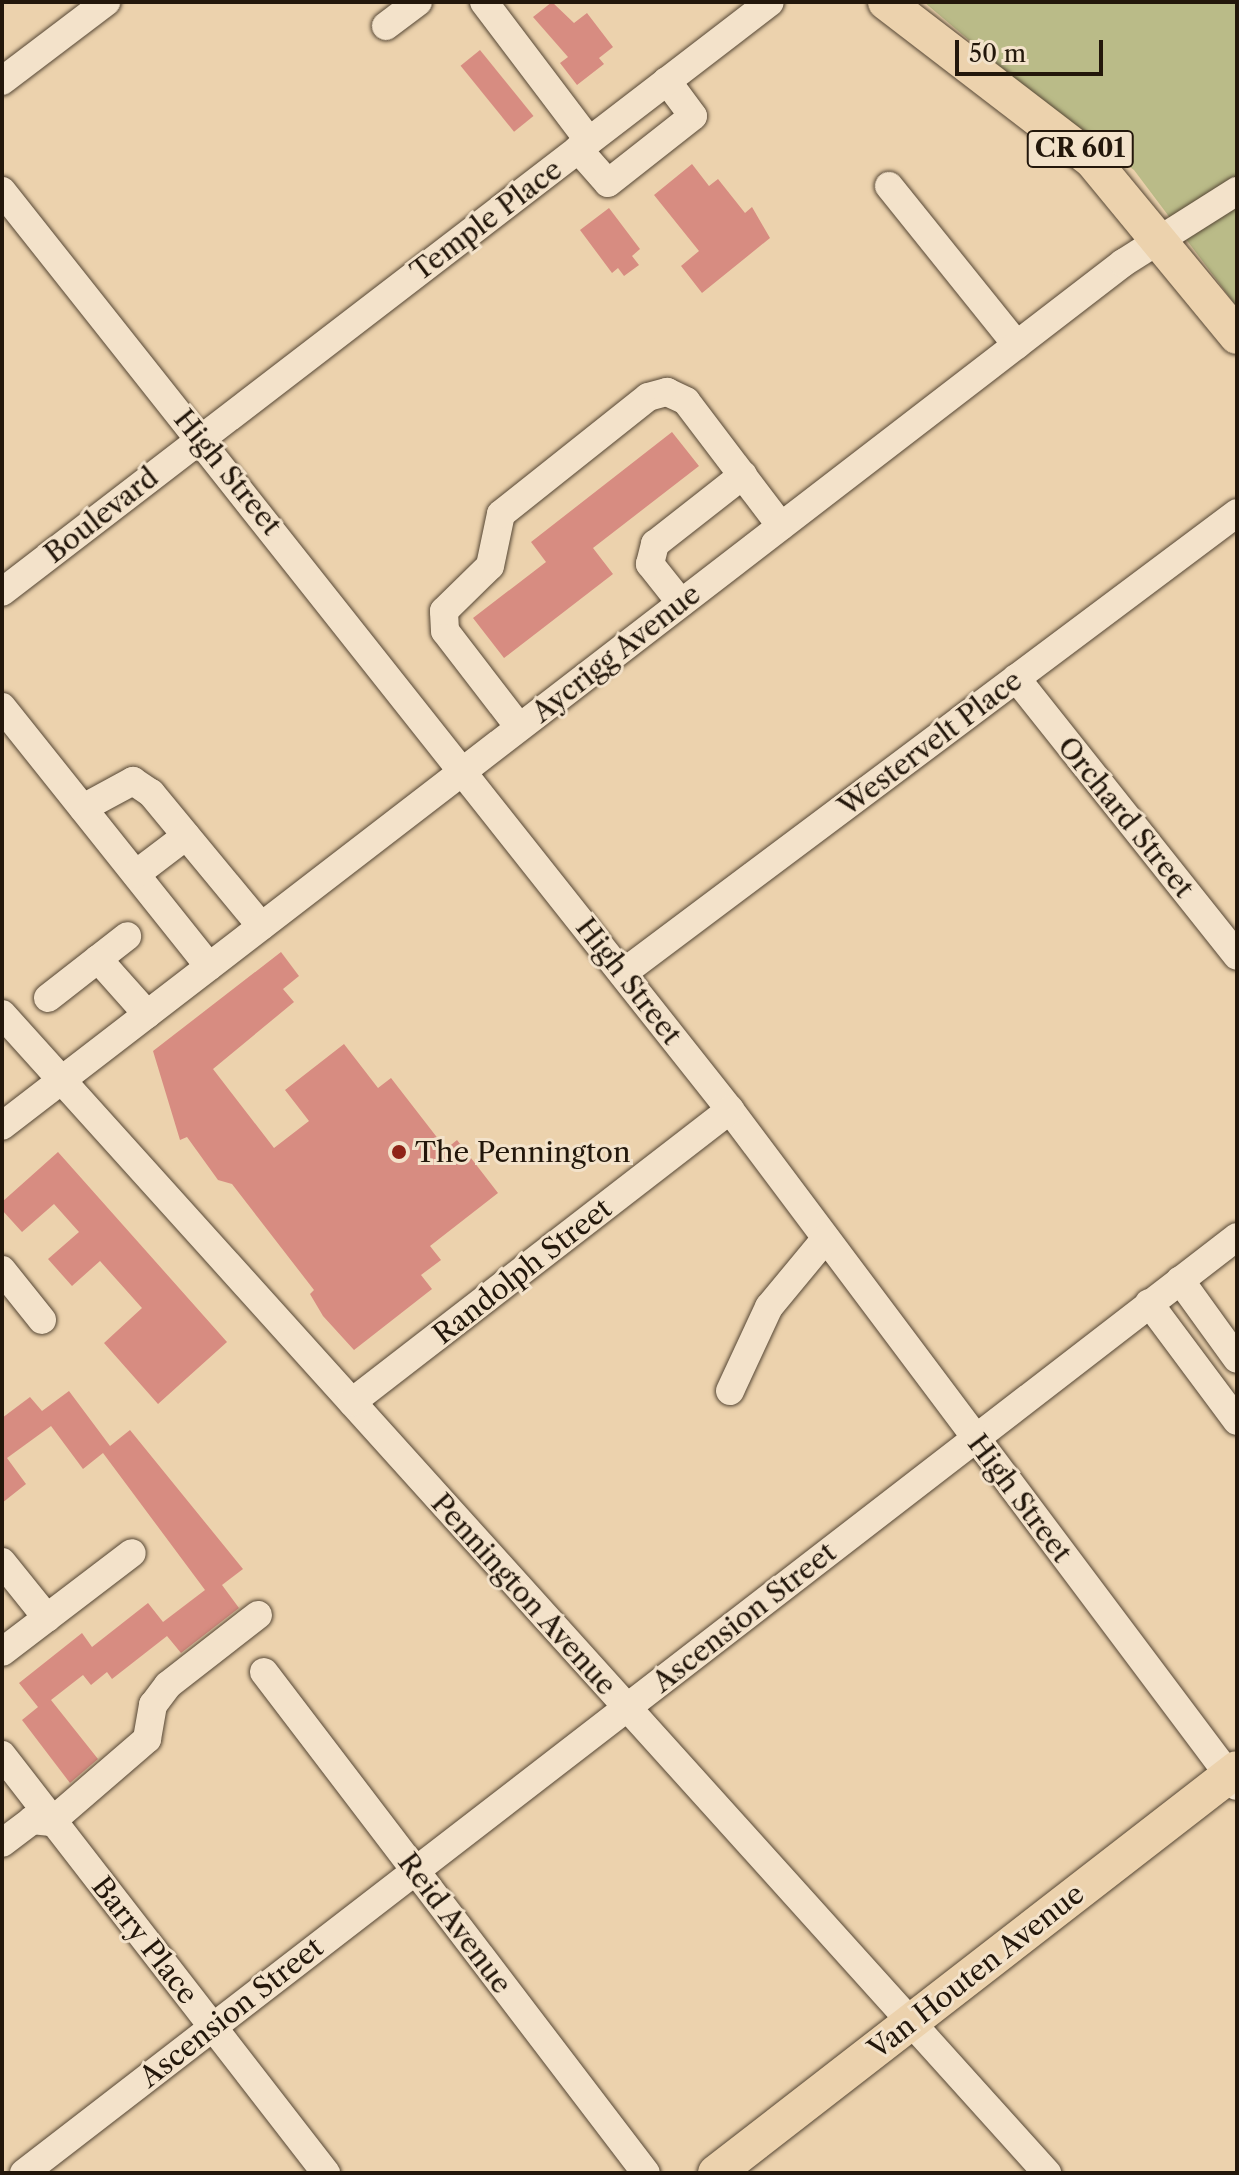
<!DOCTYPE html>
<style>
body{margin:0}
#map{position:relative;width:1239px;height:2175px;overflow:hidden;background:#ecd2ad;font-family:"Libre Caslon Text",serif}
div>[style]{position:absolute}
.green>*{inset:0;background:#babb88}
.building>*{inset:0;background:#d78c81;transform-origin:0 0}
.roads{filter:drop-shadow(0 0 2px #554634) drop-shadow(0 0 2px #554634)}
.minor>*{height:28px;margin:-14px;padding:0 14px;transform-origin:14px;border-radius:14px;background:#f3e2ca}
.major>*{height:36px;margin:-18px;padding:0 18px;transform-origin:18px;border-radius:18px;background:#ecd2ad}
.dots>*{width:22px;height:22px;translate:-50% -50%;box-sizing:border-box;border:4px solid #f3e2ca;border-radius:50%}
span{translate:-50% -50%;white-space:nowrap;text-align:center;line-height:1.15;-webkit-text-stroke:6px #f3e2ca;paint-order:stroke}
.shield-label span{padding:2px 6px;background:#f3e2ca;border:2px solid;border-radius:6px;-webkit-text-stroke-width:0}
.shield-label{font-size:26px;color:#23170b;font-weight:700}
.street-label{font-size:28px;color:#23170b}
.poi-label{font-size:28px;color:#23170b}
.left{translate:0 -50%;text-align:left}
.frame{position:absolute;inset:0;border:4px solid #23170b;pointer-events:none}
.scale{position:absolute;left:955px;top:40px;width:148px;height:36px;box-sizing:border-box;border:4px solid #23170b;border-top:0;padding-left:10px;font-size:24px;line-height:28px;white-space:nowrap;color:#23170b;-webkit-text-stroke:6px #f3e2ca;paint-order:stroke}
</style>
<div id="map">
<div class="green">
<i style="clip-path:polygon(924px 2px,1237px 2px,1237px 307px,1134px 170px,1057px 115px)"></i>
</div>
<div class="building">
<i style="clip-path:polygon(552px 2px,574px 23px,587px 13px,613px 47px,599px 58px,604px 64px,577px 85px,560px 63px,568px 57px,533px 17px)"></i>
<i style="left:480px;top:50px;width:85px;height:25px;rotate:51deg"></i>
<i style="clip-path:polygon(692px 164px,709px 186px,718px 179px,745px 213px,752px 207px,770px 238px,702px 293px,681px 266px,699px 251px,654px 195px)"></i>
<i style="clip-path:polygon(609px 208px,640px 249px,632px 256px,639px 265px,624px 276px,618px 268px,612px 273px,580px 230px)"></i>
<i style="clip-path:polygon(672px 432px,699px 466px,593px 548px,613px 574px,504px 658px,473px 618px,546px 562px,531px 542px)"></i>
<i style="clip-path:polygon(281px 952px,299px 976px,283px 989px,294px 1002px,213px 1069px,274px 1148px,309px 1121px,285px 1090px,344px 1044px,378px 1088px,391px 1078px,446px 1149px,457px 1140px,498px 1193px,430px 1246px,441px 1260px,421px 1275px,432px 1289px,354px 1350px,323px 1316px,310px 1294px,314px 1290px,232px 1184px,218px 1180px,187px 1137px,180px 1140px,153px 1051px)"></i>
<i style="clip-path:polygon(58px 1152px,227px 1342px,158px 1404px,104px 1343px,142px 1308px,100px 1261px,72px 1286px,48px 1259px,79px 1232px,54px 1204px,22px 1232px,2px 1210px,2px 1202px)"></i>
<i style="clip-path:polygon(69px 1391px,110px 1446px,130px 1430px,243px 1569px,222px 1585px,239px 1608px,181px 1653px,167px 1636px,112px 1679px,107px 1672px,91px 1685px,83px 1675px,51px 1700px,98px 1759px,70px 1783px,22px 1720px,38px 1707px,19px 1683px,82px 1633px,92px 1647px,148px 1603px,163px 1622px,205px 1590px,103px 1453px,83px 1469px,51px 1426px,7px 1458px,26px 1484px,2px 1503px,2px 1418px,30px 1397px,42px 1411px)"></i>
</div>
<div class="roads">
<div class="minor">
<i style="left:484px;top:2px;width:174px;rotate:52.9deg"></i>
<i style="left:386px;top:26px;width:40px;rotate:-37deg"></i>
<i style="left:2px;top:81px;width:131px;rotate:-37.2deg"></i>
<i style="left:578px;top:149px;width:45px;rotate:48.6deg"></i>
<i style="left:608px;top:183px;width:108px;rotate:-38.2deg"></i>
<i style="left:693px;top:116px;width:44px;rotate:-126.6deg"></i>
<i style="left:889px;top:186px;width:204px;rotate:51.2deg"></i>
<i style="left:2px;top:191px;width:1172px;rotate:51.61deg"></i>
<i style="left:730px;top:1110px;width:845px;rotate:53.13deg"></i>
<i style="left:2px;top:592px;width:968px;rotate:-37.53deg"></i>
<i style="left:681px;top:603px;width:50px;rotate:-128.5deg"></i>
<i style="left:650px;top:564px;width:21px;rotate:-76deg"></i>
<i style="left:655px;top:544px;width:112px;rotate:-38.1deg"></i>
<i style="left:1016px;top:678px;width:355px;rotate:51.5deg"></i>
<i style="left:2px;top:707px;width:332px;rotate:51.4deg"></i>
<i style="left:519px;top:727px;width:121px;rotate:-127.6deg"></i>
<i style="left:445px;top:631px;width:20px;rotate:-93deg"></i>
<i style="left:444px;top:611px;width:64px;rotate:-44.4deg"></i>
<i style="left:490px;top:566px;width:53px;rotate:-78.1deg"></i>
<i style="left:501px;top:514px;width:188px;rotate:-38.5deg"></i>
<i style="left:648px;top:397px;width:20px;rotate:-15deg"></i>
<i style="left:667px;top:392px;width:21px;rotate:25deg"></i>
<i style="left:686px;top:401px;width:157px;rotate:52.8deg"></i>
<i style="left:83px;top:808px;width:57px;rotate:-28.4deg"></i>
<i style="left:133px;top:781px;width:22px;rotate:34deg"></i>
<i style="left:151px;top:793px;width:173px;rotate:50.4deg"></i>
<i style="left:136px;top:874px;width:63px;rotate:-37.2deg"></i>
<i style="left:98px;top:959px;width:37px;rotate:-38deg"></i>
<i style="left:623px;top:973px;width:767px;rotate:-36.84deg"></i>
<i style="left:48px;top:998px;width:63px;rotate:-38deg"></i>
<i style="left:98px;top:959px;width:74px;rotate:48.3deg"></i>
<i style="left:2px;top:1014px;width:1561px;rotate:47.96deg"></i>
<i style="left:2px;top:1126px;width:1415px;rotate:-37.59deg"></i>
<i style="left:1123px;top:263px;width:135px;rotate:-32.3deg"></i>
<i style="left:2px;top:1270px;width:64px;rotate:51.3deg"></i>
<i style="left:1180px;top:1280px;width:97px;rotate:54.2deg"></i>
<i style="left:1149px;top:1303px;width:147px;rotate:53.3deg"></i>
<i style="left:730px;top:1391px;width:93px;rotate:-65.1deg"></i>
<i style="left:769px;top:1307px;width:89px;rotate:-50.4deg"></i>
<i style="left:352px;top:1402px;width:478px;rotate:-37.7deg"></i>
<i style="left:2px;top:1562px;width:72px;rotate:51.2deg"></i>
<i style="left:2px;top:1652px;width:163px;rotate:-37.3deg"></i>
<i style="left:264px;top:1672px;width:630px;rotate:52.68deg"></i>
<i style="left:2px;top:1755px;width:529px;rotate:52.22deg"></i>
<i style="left:51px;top:1822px;width:127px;rotate:-40.8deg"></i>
<i style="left:147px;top:1739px;width:35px;rotate:-80deg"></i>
<i style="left:153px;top:1705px;width:25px;rotate:-53deg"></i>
<i style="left:168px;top:1685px;width:114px;rotate:-37.9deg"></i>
<i style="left:2px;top:1843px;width:38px;rotate:-37deg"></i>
<i style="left:32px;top:1820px;width:19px;rotate:6deg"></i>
<i style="left:24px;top:2173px;width:1532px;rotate:-37.66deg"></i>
</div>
<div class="major">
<i style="left:886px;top:2px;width:260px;rotate:37.5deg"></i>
<i style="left:1092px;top:160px;width:228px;rotate:50.5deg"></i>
<i style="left:716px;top:2173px;width:659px;rotate:-37.79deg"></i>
</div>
</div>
<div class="dots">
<i style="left:399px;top:1152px;background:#8f2418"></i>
</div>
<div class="shield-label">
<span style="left:1080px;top:149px">CR 601</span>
</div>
<div class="street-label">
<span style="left:486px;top:220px;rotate:-37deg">Temple Place</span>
<span style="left:228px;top:472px;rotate:51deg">High Street</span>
<span style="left:101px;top:515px;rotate:-38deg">Boulevard</span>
<span style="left:616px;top:653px;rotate:-38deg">Aycrigg Avenue</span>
<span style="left:930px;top:743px;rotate:-37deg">Westervelt Place</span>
<span style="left:1126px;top:817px;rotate:51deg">Orchard Street</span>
<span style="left:629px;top:981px;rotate:52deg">High Street</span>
<span style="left:522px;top:1271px;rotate:-38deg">Randolph Street</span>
<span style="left:1020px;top:1498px;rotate:53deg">High Street</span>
<span style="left:524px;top:1594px;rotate:48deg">Pennington Avenue</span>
<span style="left:744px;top:1617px;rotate:-38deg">Ascension Street</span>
<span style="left:455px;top:1923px;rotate:53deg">Reid Avenue</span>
<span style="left:145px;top:1940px;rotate:52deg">Barry Place</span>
<span style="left:976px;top:1971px;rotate:-38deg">Van Houten Avenue</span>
<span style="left:231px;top:2012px;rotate:-38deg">Ascension Street</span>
</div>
<div class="poi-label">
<span class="left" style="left:415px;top:1152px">The Pennington</span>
</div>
<div class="frame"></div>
<div class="scale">50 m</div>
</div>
